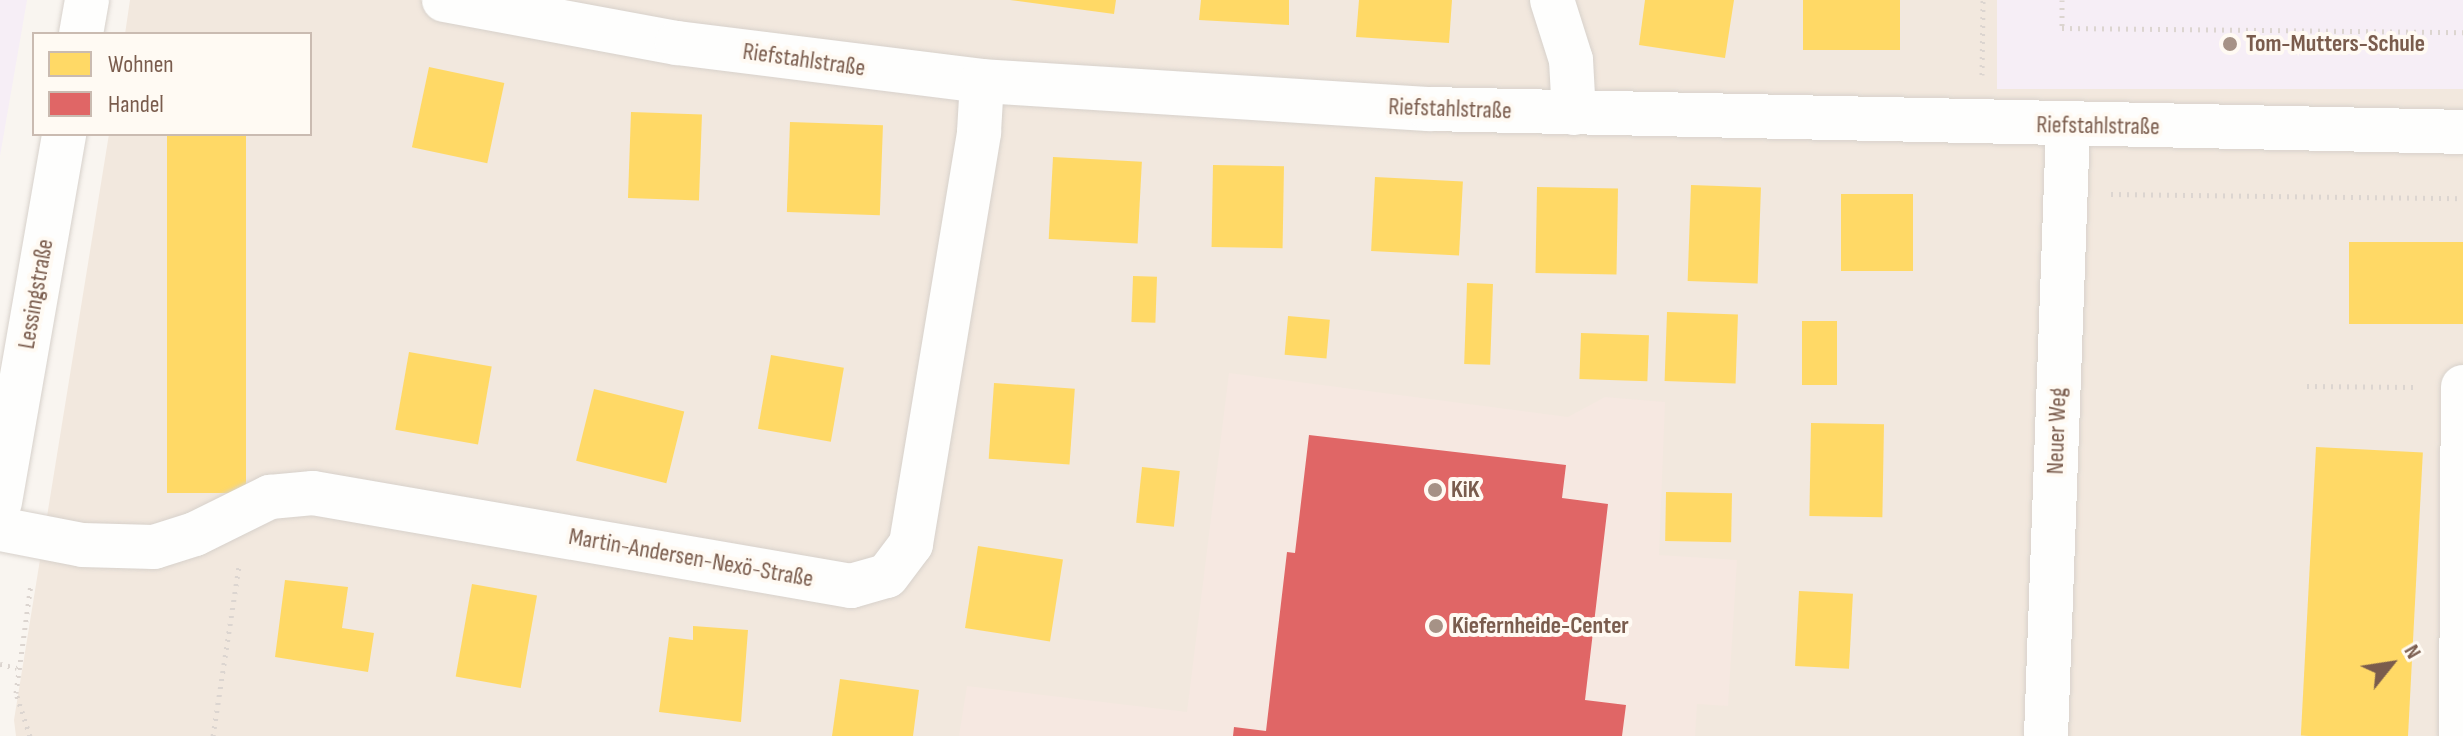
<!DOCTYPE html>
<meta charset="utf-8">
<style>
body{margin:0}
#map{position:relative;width:2463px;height:736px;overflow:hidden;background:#f9f5f0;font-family:"Sofia Sans Condensed",sans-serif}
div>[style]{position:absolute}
.residential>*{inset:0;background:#f2e8de}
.commercial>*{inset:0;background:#f6e8e1}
.education>*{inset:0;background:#f6eef6;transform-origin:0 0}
.homes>*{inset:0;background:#ffd966;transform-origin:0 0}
.shops>*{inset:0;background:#e06666}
.path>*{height:5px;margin-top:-2.5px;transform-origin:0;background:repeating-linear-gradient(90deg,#dcd5d0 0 2px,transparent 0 8px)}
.roads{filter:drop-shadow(0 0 2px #d7d1cb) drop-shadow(0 0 2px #d7d1cb)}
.minor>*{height:44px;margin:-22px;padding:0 22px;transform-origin:22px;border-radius:22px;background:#fefefd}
.dots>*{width:22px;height:22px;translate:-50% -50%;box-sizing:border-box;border:4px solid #fffaf3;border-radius:50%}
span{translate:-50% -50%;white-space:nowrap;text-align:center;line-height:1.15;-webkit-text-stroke:8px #fffaf3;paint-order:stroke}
.poi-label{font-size:24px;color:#7a5c4d;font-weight:700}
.left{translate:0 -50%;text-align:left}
.street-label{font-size:24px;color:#7a5c4d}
.legend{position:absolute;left:32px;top:32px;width:280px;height:104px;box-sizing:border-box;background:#fffaf3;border:2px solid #cabbb1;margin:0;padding:10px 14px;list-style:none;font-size:24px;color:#7a5c4d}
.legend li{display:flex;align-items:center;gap:16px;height:40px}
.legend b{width:40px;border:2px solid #cabbb1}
.north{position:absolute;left:2351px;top:624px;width:80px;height:80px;-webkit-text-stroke:6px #fffaf3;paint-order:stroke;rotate:60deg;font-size:22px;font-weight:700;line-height:32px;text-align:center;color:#7a5c4d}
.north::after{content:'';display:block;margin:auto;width:28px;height:36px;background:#7a5c4d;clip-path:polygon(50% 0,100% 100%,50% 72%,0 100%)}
</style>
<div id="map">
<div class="residential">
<i style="clip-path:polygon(130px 0,2463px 0,2463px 736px,16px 736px,14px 720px,109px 134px,310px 134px,310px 34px,125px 34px)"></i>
</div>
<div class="commercial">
<i style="clip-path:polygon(1229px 373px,1568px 417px,1605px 397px,1665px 402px,1659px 555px,1737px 560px,1728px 706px,1697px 704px,1695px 736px,959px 736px,967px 686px,1187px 712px)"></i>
</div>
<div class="education">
<i style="clip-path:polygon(0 0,27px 0,0 156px)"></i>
<i style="left:1997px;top:0;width:466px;height:89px"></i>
</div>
<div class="homes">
<i style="clip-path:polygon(1010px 0,1116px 0,1114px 14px)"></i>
<i style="clip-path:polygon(1201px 0,1289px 0,1289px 25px,1199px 20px)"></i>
<i style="clip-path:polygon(1359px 0,1452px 0,1449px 43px,1356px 37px)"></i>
<i style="clip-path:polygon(1645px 0,1734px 0,1725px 58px,1639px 45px)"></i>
<i style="left:1803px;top:0;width:97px;height:50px"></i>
<i style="left:429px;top:67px;width:77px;height:82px;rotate:12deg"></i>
<i style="left:631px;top:112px;width:71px;height:86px;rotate:2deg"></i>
<i style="left:790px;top:122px;width:93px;height:90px;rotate:2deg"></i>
<i style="left:167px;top:134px;width:79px;height:359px"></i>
<i style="left:1053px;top:157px;width:89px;height:82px;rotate:3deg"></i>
<i style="left:1213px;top:165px;width:71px;height:82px;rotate:1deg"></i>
<i style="left:1375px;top:177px;width:88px;height:74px;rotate:3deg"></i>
<i style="left:1691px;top:185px;width:70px;height:96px;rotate:2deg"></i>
<i style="left:1537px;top:187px;width:81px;height:86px;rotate:1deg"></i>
<i style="left:1841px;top:194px;width:72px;height:77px"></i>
<i style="left:2349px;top:242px;width:114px;height:82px"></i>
<i style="left:1133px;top:276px;width:24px;height:46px;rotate:2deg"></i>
<i style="left:1467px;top:283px;width:26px;height:81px;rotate:2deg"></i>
<i style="left:1667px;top:312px;width:71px;height:69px;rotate:2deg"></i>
<i style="left:1288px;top:316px;width:42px;height:39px;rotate:5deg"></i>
<i style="left:1802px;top:321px;width:35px;height:64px"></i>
<i style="left:1581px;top:333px;width:68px;height:46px;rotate:2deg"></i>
<i style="left:409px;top:352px;width:84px;height:79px;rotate:10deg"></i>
<i style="left:771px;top:355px;width:74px;height:75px;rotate:10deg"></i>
<i style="left:994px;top:383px;width:81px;height:76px;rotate:4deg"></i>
<i style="left:594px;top:389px;width:93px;height:74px;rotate:14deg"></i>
<i style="left:1811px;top:423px;width:73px;height:93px;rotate:1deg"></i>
<i style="left:2316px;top:447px;width:107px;height:289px;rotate:3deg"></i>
<i style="left:1142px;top:467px;width:38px;height:56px;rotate:6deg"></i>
<i style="left:1666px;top:492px;width:66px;height:49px;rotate:1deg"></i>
<i style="left:978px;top:546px;width:86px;height:83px;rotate:9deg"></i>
<i style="clip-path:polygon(285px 580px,348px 587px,342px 628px,374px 633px,368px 672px,275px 657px)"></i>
<i style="left:472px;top:584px;width:66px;height:94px;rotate:10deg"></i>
<i style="left:1799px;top:591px;width:54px;height:75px;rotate:3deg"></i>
<i style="clip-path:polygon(693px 626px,748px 630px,741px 722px,659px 712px,669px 637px,693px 640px)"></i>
<i style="clip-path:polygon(840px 679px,919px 690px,913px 736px,832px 736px)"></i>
</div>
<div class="shops">
<i style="clip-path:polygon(1309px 435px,1566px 465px,1562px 498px,1608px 504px,1585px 700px,1626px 705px,1622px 736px,1233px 736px,1234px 727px,1266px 731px,1287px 552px,1295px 553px)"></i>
</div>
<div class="path">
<i style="left:2062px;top:0;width:28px;rotate:90deg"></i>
<i style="left:2062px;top:28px;width:401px;rotate:0.6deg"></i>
<i style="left:1982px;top:75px;width:75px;rotate:-89.2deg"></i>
<i style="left:2111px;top:194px;width:352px;rotate:0.7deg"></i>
<i style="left:2307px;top:386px;width:107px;rotate:0.5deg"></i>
<i style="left:0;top:664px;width:17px;rotate:13deg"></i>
<i style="left:30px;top:736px;width:45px;rotate:-108deg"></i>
<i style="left:16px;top:693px;width:110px;rotate:-82.2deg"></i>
<i style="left:213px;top:736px;width:171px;rotate:-81.3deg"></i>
</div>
<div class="roads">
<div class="minor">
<i style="left:444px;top:0;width:237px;rotate:10.5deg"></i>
<i style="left:677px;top:43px;width:307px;rotate:7.1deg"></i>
<i style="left:982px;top:81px;width:448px;rotate:3.6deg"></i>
<i style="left:1429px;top:109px;width:1034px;rotate:1.27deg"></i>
<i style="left:1552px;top:0;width:63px;rotate:72.4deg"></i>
<i style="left:1571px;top:60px;width:53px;rotate:86.8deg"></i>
<i style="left:81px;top:34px;width:35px;rotate:-80deg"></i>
<i style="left:0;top:502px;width:374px;rotate:-80.1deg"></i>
<i style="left:0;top:529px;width:84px;rotate:11deg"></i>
<i style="left:82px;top:545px;width:72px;rotate:1.6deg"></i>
<i style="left:154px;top:547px;width:43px;rotate:-17.6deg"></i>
<i style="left:195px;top:534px;width:84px;rotate:-26.3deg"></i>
<i style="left:270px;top:497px;width:43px;rotate:-5.3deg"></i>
<i style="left:313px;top:493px;width:546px;rotate:9.81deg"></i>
<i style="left:851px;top:586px;width:37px;rotate:-16deg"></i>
<i style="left:887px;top:576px;width:40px;rotate:-53deg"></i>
<i style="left:911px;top:544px;width:418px;rotate:-80.6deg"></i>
<i style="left:979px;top:132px;width:51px;rotate:-86.6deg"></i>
<i style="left:2046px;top:736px;width:610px;rotate:-87.93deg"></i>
<i style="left:2461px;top:736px;width:349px;rotate:-89.7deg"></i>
</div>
</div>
<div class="dots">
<i style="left:2230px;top:44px;background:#a69286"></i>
<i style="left:1435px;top:490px;background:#a69286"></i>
<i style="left:1436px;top:626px;background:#a69286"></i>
</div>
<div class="poi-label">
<span class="left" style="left:2246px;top:44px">Tom-Mutters-Schule</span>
<span class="left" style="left:1451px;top:490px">KiK</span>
<span class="left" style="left:1452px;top:626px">Kiefernheide-Center</span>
</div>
<div class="street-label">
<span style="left:804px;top:60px;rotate:8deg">Riefstahlstraße</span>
<span style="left:1450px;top:109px;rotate:2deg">Riefstahlstraße</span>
<span style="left:2098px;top:126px;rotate:1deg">Riefstahlstraße</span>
<span style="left:36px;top:294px;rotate:-80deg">Lessingstraße</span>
<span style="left:2057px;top:431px;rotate:-88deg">Neuer Weg</span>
<span style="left:691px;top:558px;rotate:10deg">Martin-Andersen-Nexö-Straße</span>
</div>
<ul class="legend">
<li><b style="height:22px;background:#ffd966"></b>Wohnen</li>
<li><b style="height:22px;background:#e06666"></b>Handel</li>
</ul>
<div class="north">N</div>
</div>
